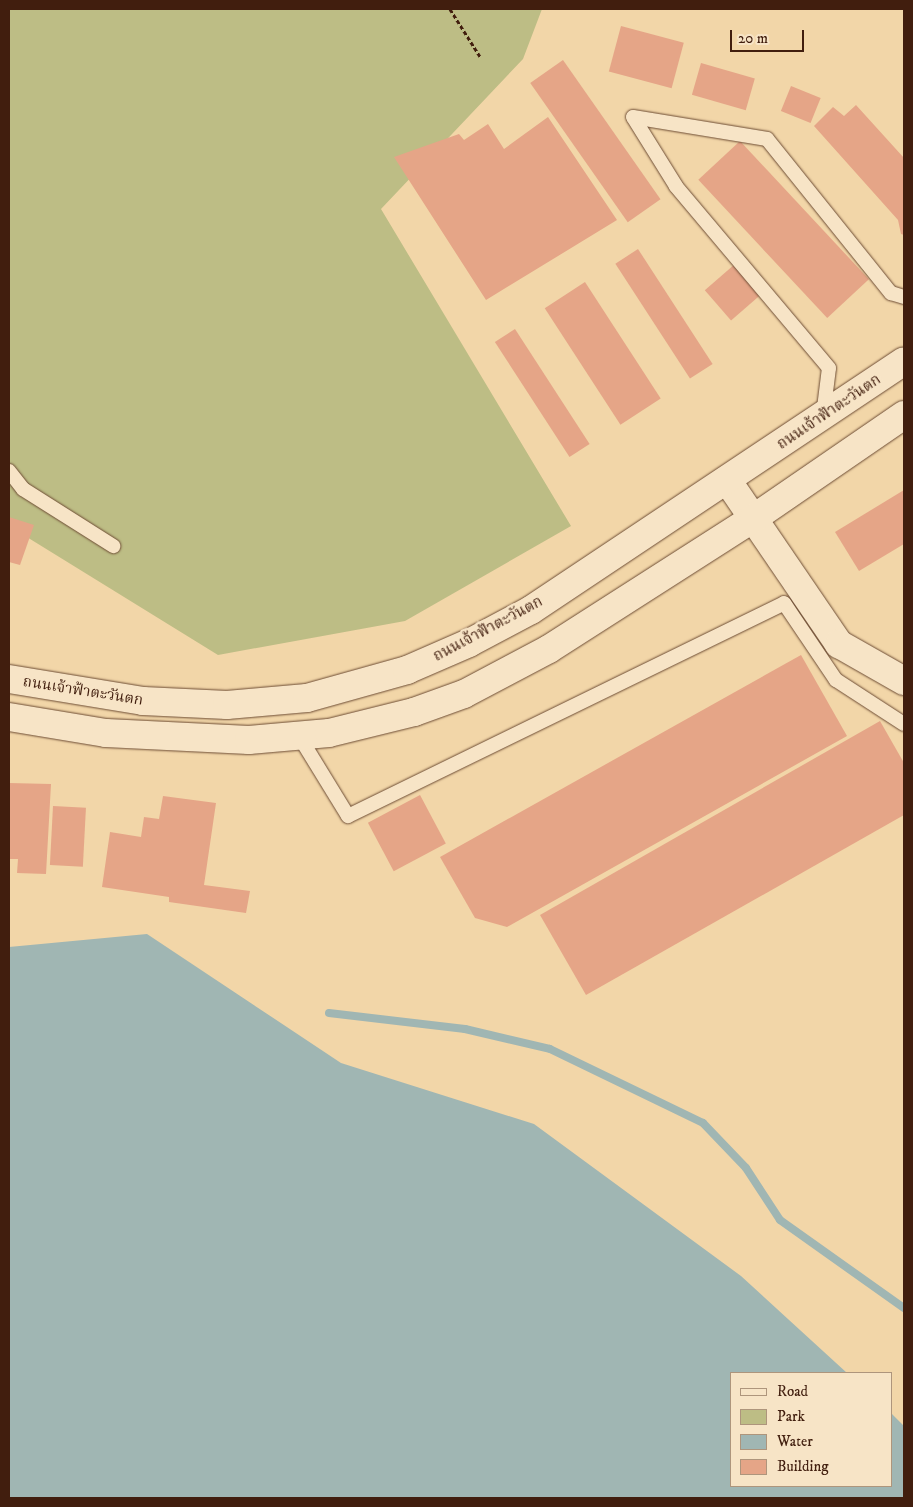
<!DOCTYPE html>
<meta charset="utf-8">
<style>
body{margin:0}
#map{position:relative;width:913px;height:1507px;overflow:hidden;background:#f2d6a8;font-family:"IM FELL DW Pica","Noto Serif Thai",serif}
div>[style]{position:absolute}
.green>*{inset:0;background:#bdbd85}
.water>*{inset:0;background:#a0b6b3}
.stream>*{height:8px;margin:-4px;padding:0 4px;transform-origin:4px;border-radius:4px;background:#a0b6b3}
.building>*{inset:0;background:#e5a587;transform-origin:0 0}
.path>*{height:3px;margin-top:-1.5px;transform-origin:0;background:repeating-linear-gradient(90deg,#411e0e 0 4px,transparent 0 6.5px)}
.roads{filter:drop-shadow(0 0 1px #6d4c34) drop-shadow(0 0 1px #6d4c34)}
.lane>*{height:14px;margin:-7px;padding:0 7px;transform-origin:7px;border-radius:7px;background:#f7e4c6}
.secondary>*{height:28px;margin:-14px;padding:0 14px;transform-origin:14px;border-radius:14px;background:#f7e4c6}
span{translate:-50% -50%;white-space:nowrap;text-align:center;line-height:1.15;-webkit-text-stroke:5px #f7e4c6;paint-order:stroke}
.street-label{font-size:15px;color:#411e0e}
.frame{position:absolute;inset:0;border:10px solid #411e0e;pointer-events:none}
.legend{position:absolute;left:730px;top:1372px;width:162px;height:115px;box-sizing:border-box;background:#f7e4c6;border:1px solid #ae957c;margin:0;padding:6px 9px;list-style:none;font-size:15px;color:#411e0e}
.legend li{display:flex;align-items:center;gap:10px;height:25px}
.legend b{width:25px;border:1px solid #ae957c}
.scale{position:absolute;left:730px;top:30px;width:74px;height:22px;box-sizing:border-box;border:2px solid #411e0e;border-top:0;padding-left:6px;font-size:15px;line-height:18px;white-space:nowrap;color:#411e0e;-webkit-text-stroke:4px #f7e4c6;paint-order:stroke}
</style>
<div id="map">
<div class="green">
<i style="clip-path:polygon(9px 9px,542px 9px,523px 59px,381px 209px,571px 526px,405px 621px,218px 655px,9px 526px)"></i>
</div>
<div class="water">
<i style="clip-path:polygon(147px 934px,341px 1063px,534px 1124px,741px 1276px,847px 1373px,732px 1373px,732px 1486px,892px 1486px,892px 1414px,904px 1426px,904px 1498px,9px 1498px,9px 947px)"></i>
</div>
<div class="stream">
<i style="left:329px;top:1013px;width:137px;rotate:6.7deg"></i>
<i style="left:465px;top:1029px;width:87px;rotate:13.2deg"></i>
<i style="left:550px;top:1049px;width:170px;rotate:25.8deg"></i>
<i style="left:703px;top:1123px;width:62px;rotate:46.3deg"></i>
<i style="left:746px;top:1168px;width:62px;rotate:56.8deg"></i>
<i style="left:780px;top:1220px;width:152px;rotate:35.4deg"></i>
</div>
<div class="building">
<i style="left:621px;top:26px;width:65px;height:47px;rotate:15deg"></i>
<i style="left:563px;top:60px;width:170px;height:40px;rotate:55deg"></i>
<i style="left:701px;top:63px;width:56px;height:33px;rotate:16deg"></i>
<i style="left:791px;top:86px;width:32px;height:27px;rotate:22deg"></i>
<i style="clip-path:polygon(856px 105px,904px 158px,904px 235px,901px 234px,898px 220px,814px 126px,833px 107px,844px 116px)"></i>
<i style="clip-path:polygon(548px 117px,617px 220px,486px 300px,394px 157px,459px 134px,464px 140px,488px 124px,504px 149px)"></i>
<i style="left:740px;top:141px;width:189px;height:57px;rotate:47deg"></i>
<i style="left:638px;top:249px;width:137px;height:27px;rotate:57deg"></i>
<i style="left:735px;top:264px;width:40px;height:40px;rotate:49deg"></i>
<i style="left:585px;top:282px;width:139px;height:48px;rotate:57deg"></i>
<i style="left:515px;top:329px;width:137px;height:24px;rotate:57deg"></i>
<i style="clip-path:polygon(904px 490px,904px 544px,859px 571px,835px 532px)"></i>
<i style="clip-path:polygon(9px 517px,34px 525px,20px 565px,9px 562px)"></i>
<i style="clip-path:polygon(801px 655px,847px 736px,507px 927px,475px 918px,440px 857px)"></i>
<i style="clip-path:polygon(880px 721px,904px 763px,904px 815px,586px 995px,540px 915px)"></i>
<i style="clip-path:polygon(9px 783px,51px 784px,46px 874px,17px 873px,18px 859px,9px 859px)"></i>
<i style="left:420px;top:795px;width:55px;height:59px;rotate:62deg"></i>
<i style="clip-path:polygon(163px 796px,216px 803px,204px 885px,250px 891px,246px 913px,169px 902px,169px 897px,102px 887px,110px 832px,141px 837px,144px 817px,159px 819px)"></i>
<i style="left:53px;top:806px;width:33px;height:59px;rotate:3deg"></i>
</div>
<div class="path">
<i style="left:450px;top:9px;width:58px;rotate:57.7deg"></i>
</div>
<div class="roads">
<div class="lane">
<i style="left:823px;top:416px;width:48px;rotate:-82.9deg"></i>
<i style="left:829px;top:368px;width:238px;rotate:-130.1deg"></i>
<i style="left:676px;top:186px;width:81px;rotate:-121.9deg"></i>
<i style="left:633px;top:117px;width:136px;rotate:9.3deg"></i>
<i style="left:767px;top:139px;width:198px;rotate:51.2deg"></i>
<i style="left:891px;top:293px;width:14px;rotate:17deg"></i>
<i style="left:9px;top:471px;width:23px;rotate:52deg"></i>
<i style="left:23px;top:489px;width:107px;rotate:32.3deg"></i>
<i style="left:299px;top:736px;width:94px;rotate:58.5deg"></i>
<i style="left:348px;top:816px;width:485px;rotate:-26deg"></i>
<i style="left:784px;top:603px;width:93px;rotate:56deg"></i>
<i style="left:836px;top:680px;width:81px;rotate:32.9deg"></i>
</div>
<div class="secondary">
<i style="left:727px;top:480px;width:199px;rotate:55.7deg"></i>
<i style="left:839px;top:644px;width:75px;rotate:29.6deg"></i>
<i style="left:9px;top:679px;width:136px;rotate:9.3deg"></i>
<i style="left:143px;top:701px;width:84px;rotate:2.7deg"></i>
<i style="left:227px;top:705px;width:80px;rotate:-5deg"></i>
<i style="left:307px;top:698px;width:104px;rotate:-15.6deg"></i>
<i style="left:407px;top:670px;width:68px;rotate:-23.5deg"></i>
<i style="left:469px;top:643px;width:70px;rotate:-28deg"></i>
<i style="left:531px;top:610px;width:448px;rotate:-33.7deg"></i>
<i style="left:9px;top:717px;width:98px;rotate:9.4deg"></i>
<i style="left:106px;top:733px;width:143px;rotate:2.8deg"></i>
<i style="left:249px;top:740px;width:80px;rotate:-5deg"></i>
<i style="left:329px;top:733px;width:88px;rotate:-13.9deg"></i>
<i style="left:414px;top:712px;width:53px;rotate:-19.8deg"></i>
<i style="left:464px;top:694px;width:96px;rotate:-27.9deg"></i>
<i style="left:549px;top:649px;width:243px;rotate:-32.6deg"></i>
<i style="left:754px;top:518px;width:182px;rotate:-34.5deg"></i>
</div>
</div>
<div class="street-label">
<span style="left:829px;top:412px;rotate:-34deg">ถนนเจ้าฟ้าตะวันตก</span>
<span style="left:488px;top:629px;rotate:-28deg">ถนนเจ้าฟ้าตะวันตก</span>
<span style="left:83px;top:691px;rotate:9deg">ถนนเจ้าฟ้าตะวันตก</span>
</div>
<div class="frame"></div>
<ul class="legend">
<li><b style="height:6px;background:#f7e4c6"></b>Road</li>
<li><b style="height:14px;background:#bdbd85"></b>Park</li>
<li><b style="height:14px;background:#a0b6b3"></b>Water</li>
<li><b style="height:14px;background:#e5a587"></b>Building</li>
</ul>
<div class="scale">20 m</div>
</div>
